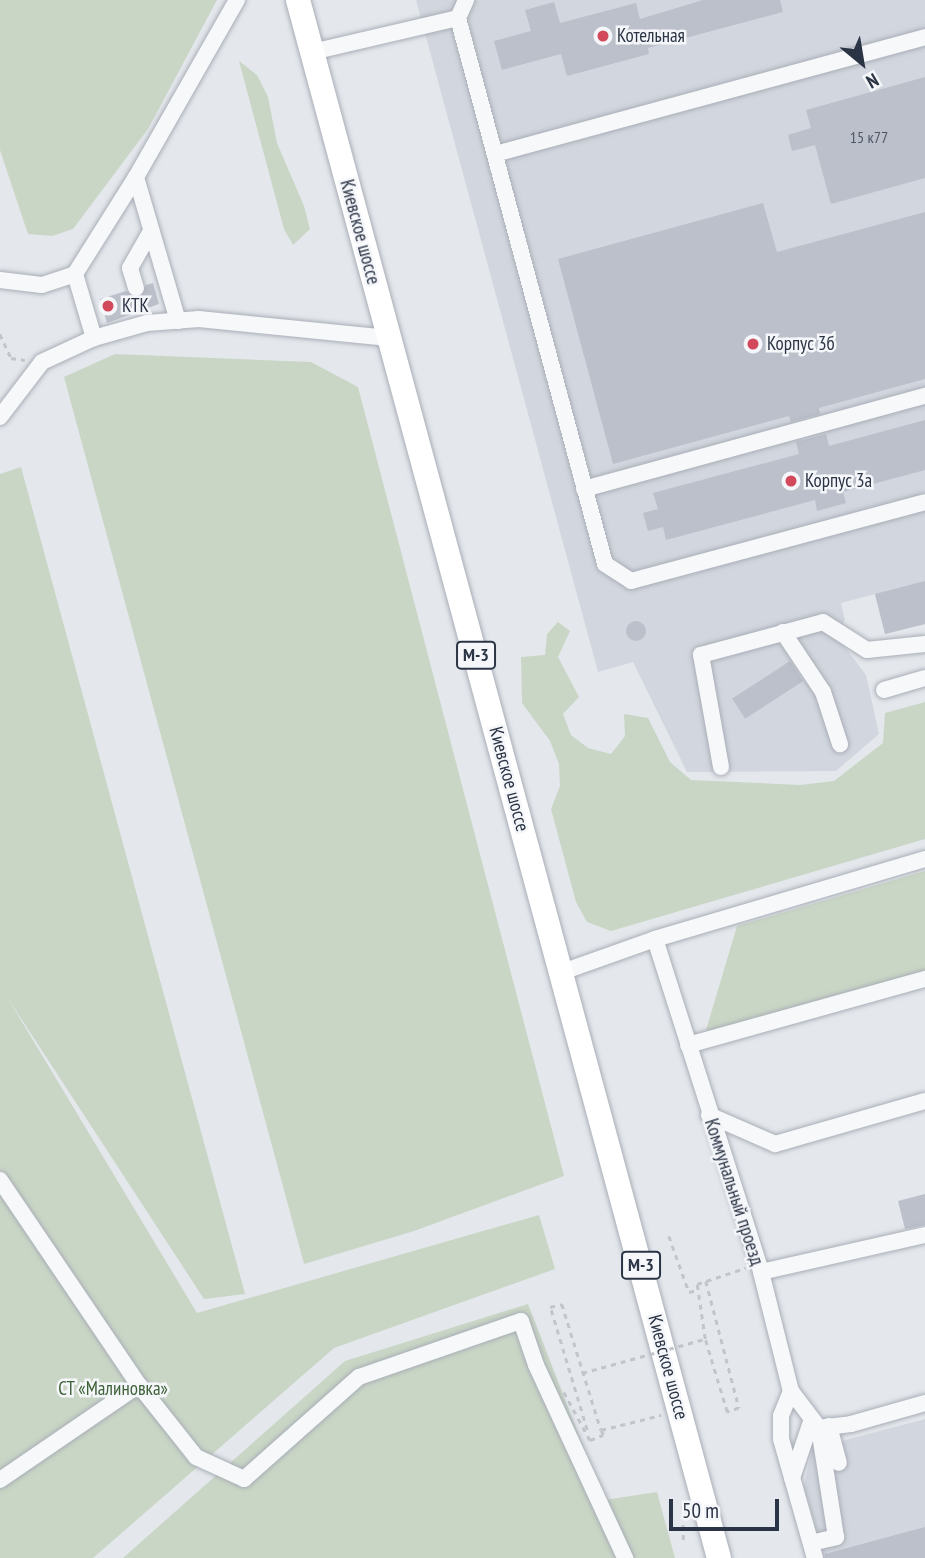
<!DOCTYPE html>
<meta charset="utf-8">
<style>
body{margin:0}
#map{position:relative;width:925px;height:1558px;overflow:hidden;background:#e4e7ec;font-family:"PT Sans Narrow",sans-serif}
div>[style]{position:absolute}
.built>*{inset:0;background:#d2d6de}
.green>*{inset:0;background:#c9d6c5}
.building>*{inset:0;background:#bbc0ca;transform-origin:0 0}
.round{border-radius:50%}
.minor-tunnel>*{height:16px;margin-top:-8px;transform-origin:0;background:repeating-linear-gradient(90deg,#bfc3cb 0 16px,transparent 0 24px)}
.path>*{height:2.5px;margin-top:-1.25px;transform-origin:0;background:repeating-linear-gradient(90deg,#c2c5cb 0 5px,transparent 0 10px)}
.roads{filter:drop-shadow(0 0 2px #a9aeb7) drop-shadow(0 0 2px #a9aeb7)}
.minor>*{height:16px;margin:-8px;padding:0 8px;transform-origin:8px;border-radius:8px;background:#f7f8fa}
.highway>*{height:24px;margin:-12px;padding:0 12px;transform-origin:12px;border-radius:12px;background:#fff}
.path-bridge>*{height:2.5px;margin-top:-1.25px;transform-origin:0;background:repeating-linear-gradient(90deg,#c2c5cb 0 5px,transparent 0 10px)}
.dots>*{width:19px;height:19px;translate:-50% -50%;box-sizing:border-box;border:4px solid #f4f6f9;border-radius:50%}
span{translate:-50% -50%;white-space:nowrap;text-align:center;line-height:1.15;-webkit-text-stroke:5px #f4f6f9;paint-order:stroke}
.number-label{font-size:16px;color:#4f5766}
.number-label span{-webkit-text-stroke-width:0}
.shield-label span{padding:2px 5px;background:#f4f6f9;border:2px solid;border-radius:5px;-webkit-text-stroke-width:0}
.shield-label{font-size:18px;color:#2b3445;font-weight:700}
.poi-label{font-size:19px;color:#2b3445}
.left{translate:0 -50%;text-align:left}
.street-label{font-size:19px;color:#2b3445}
.park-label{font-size:19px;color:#3f6138}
.north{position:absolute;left:827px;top:28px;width:70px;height:70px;-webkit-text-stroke:5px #f4f6f9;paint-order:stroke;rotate:150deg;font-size:19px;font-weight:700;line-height:28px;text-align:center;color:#2b3445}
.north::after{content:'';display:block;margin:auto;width:24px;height:32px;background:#2b3445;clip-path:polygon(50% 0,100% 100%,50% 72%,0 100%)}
.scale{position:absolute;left:669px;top:1499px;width:110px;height:32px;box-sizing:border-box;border:4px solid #2b3445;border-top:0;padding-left:9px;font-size:21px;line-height:24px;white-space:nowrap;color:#2b3445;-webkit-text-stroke:5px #f4f6f9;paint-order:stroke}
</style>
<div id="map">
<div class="built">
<i style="clip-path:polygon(416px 0,925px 0,925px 624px,885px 634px,875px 594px,841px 603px,845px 620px,836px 635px,866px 675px,879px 734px,836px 771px,687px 772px,633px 662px,598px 672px)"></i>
<i style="clip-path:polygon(925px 1419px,925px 1558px,824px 1558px,804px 1486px,812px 1449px)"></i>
</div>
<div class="green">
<i style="clip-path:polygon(0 0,217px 0,148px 129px,73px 229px,52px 236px,28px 234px,0 150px)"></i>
<i style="clip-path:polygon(239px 61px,257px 75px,268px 97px,277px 143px,304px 206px,310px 229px,293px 245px,284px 229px)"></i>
<i style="clip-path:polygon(115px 354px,311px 362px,358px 387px,564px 1176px,414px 1231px,304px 1264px,64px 377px)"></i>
<i style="clip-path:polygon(21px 467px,245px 1294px,204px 1299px,7px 997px,197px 1313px,539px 1215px,555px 1269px,334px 1348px,93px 1558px,0 1558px,0 474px)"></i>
<i style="clip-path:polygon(558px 622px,570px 631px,558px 657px,579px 697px,563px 714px,571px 735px,588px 748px,611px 754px,625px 736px,624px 714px,648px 718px,670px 762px,691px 780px,800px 785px,834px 781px,883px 743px,885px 713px,925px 702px,925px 839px,611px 931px,587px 922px,576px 902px,551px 809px,560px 786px,559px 764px,550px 741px,522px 703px,521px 657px,545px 655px,547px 634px)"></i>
<i style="clip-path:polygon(925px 871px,925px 975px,704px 1037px,737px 926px)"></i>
<i style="clip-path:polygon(528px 1304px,604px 1500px,657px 1492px,675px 1558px,123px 1558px,345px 1361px)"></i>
</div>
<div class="building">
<i style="clip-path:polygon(703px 0,780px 0,783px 12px,648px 48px,649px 54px,567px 76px,561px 54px,502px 70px,494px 41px,531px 31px,525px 10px,554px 2px,560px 23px,636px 3px,640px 19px)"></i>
<i style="clip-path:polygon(925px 77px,925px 178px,831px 204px,815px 145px,792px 151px,788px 135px,811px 128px,806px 110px)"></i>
<i style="clip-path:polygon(763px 203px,777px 252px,925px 212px,925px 379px,819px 408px,820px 414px,791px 422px,789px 416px,613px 464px,558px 259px)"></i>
<i style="clip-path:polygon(153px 283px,159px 304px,107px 323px,100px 299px,126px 291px,140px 298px,146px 285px)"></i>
<i style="clip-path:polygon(925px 420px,925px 470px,843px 492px,846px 503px,817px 511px,815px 500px,666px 540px,663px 527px,648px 531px,643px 513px,658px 509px,653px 493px,799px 454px,796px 442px,826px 434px,829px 446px)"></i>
<i style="clip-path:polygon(925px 581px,925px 624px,885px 634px,875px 594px)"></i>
<i class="round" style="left:626px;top:621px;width:20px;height:20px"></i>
<i style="left:790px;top:661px;width:24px;height:69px;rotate:57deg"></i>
<i style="clip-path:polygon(925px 1194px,925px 1225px,905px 1229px,898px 1201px)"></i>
<i style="clip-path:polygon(925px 1527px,925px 1558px,825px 1558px,825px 1554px)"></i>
</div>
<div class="minor-tunnel">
<i style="left:136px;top:288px;width:22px;rotate:74deg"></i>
</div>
<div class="path">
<i style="left:0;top:334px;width:26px;rotate:65deg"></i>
<i style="left:11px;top:358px;width:14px;rotate:8deg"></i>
<i style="left:669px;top:1236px;width:59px;rotate:70.3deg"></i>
<i style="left:689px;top:1292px;width:9px;rotate:-13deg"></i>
<i style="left:706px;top:1281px;width:131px;rotate:75.4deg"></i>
<i style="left:739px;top:1408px;width:13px;rotate:162deg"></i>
<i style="left:727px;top:1412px;width:76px;rotate:-106.8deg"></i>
<i style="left:705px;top:1339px;width:56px;rotate:-98.3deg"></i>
<i style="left:697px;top:1284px;width:51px;rotate:-18.4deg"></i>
<i style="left:564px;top:1392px;width:55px;rotate:61.6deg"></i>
<i style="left:590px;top:1440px;width:14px;rotate:-21deg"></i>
<i style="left:603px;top:1435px;width:5px;rotate:-112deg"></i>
<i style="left:601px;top:1430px;width:62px;rotate:-14deg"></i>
<i style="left:587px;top:1430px;width:128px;rotate:-106.7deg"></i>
<i style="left:550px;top:1307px;width:12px;rotate:-14deg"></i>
<i style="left:562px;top:1304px;width:132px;rotate:72.8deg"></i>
<i style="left:683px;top:1505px;width:39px;rotate:89deg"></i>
</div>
<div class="roads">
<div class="minor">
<i style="left:458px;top:18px;width:20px;rotate:-66deg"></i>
<i style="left:312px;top:52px;width:150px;rotate:-13.1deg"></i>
<i style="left:458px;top:18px;width:565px;rotate:74.93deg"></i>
<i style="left:605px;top:564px;width:31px;rotate:33deg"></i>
<i style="left:631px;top:581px;width:304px;rotate:-15deg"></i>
<i style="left:495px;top:154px;width:446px;rotate:-15.2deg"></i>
<i style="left:136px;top:177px;width:115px;rotate:122.2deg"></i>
<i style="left:75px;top:274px;width:67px;rotate:73.5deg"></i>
<i style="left:94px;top:338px;width:55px;rotate:-15.8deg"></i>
<i style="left:147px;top:323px;width:52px;rotate:-4.4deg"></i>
<i style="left:199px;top:319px;width:190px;rotate:5.7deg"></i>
<i style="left:0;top:280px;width:42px;rotate:6.8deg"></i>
<i style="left:42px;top:285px;width:35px;rotate:-18deg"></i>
<i style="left:136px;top:288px;width:21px;rotate:-107deg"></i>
<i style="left:130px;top:268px;width:43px;rotate:-60.4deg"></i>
<i style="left:178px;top:321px;width:150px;rotate:-106.3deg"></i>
<i style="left:136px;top:177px;width:204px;rotate:-60.3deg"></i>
<i style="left:0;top:417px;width:69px;rotate:-52.6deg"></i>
<i style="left:42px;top:362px;width:57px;rotate:-24.8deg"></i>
<i style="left:584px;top:489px;width:353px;rotate:-15.3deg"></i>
<i style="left:783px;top:632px;width:72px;rotate:56.3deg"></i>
<i style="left:823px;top:692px;width:55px;rotate:71.9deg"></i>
<i style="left:884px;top:690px;width:43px;rotate:-16.3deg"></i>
<i style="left:721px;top:767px;width:114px;rotate:-100.1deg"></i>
<i style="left:701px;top:655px;width:126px;rotate:-15.1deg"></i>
<i style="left:823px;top:622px;width:52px;rotate:32.5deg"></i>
<i style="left:867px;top:650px;width:58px;rotate:-5.9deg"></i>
<i style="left:655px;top:939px;width:349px;rotate:72.3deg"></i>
<i style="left:761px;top:1272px;width:123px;rotate:75.9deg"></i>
<i style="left:791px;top:1391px;width:46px;rotate:52.9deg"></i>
<i style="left:819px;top:1428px;width:32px;rotate:-7deg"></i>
<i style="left:851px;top:1424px;width:77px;rotate:-15.8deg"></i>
<i style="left:562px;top:972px;width:99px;rotate:-19.5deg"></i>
<i style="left:655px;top:939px;width:282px;rotate:-16.5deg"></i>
<i style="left:688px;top:1045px;width:246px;rotate:-15.6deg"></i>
<i style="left:709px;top:1115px;width:72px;rotate:23.7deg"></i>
<i style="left:775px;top:1144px;width:156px;rotate:-16deg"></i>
<i style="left:0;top:1180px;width:248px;rotate:55.9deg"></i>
<i style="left:139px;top:1385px;width:92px;rotate:51.6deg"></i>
<i style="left:196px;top:1457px;width:53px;rotate:24.6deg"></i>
<i style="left:244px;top:1479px;width:154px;rotate:-41.6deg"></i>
<i style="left:359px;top:1377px;width:171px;rotate:-19.1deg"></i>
<i style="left:521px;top:1321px;width:46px;rotate:71.2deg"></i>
<i style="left:536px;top:1365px;width:213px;rotate:65.2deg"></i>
<i style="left:761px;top:1272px;width:168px;rotate:-12.7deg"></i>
<i style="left:791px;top:1391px;width:27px;rotate:112deg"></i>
<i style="left:781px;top:1416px;width:23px;rotate:90deg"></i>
<i style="left:781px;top:1439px;width:124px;rotate:74.1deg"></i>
<i style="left:829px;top:1426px;width:38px;rotate:75deg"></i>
<i style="left:792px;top:1478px;width:59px;rotate:-71.3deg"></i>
<i style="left:0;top:1480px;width:168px;rotate:-34.4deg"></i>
<i style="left:811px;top:1543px;width:26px;rotate:-13deg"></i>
<i style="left:836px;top:1537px;width:110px;rotate:-98.9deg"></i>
</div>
<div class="highway">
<i style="left:298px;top:0;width:1614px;rotate:74.88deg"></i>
</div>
</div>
<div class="path-bridge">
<i style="left:582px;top:1373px;width:128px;rotate:-15.5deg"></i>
</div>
<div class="dots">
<i style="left:603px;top:36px;background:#d1495b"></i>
<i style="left:108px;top:306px;background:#d1495b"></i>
<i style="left:753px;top:344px;background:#d1495b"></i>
<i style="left:791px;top:481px;background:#d1495b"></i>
</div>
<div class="number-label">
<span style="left:869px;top:137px">15 к77</span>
</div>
<div class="shield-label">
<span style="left:476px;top:655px">М-3</span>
<span style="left:641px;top:1265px">М-3</span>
</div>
<div class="poi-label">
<span class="left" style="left:617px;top:36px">Котельная</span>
<span class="left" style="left:122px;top:306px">КТК</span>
<span class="left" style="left:767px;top:344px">Корпус 3б</span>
<span class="left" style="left:805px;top:481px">Корпус 3a</span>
</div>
<div class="street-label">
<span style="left:360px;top:232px;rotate:75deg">Киевское шоссе</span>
<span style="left:509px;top:779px;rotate:75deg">Киевское шоссе</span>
<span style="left:734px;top:1192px;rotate:72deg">Коммунальный проезд</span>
<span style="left:668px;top:1367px;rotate:75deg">Киевское шоссе</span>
</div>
<div class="park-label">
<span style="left:113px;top:1389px">СТ «Малиновка»</span>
</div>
<div class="north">N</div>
<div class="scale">50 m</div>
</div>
